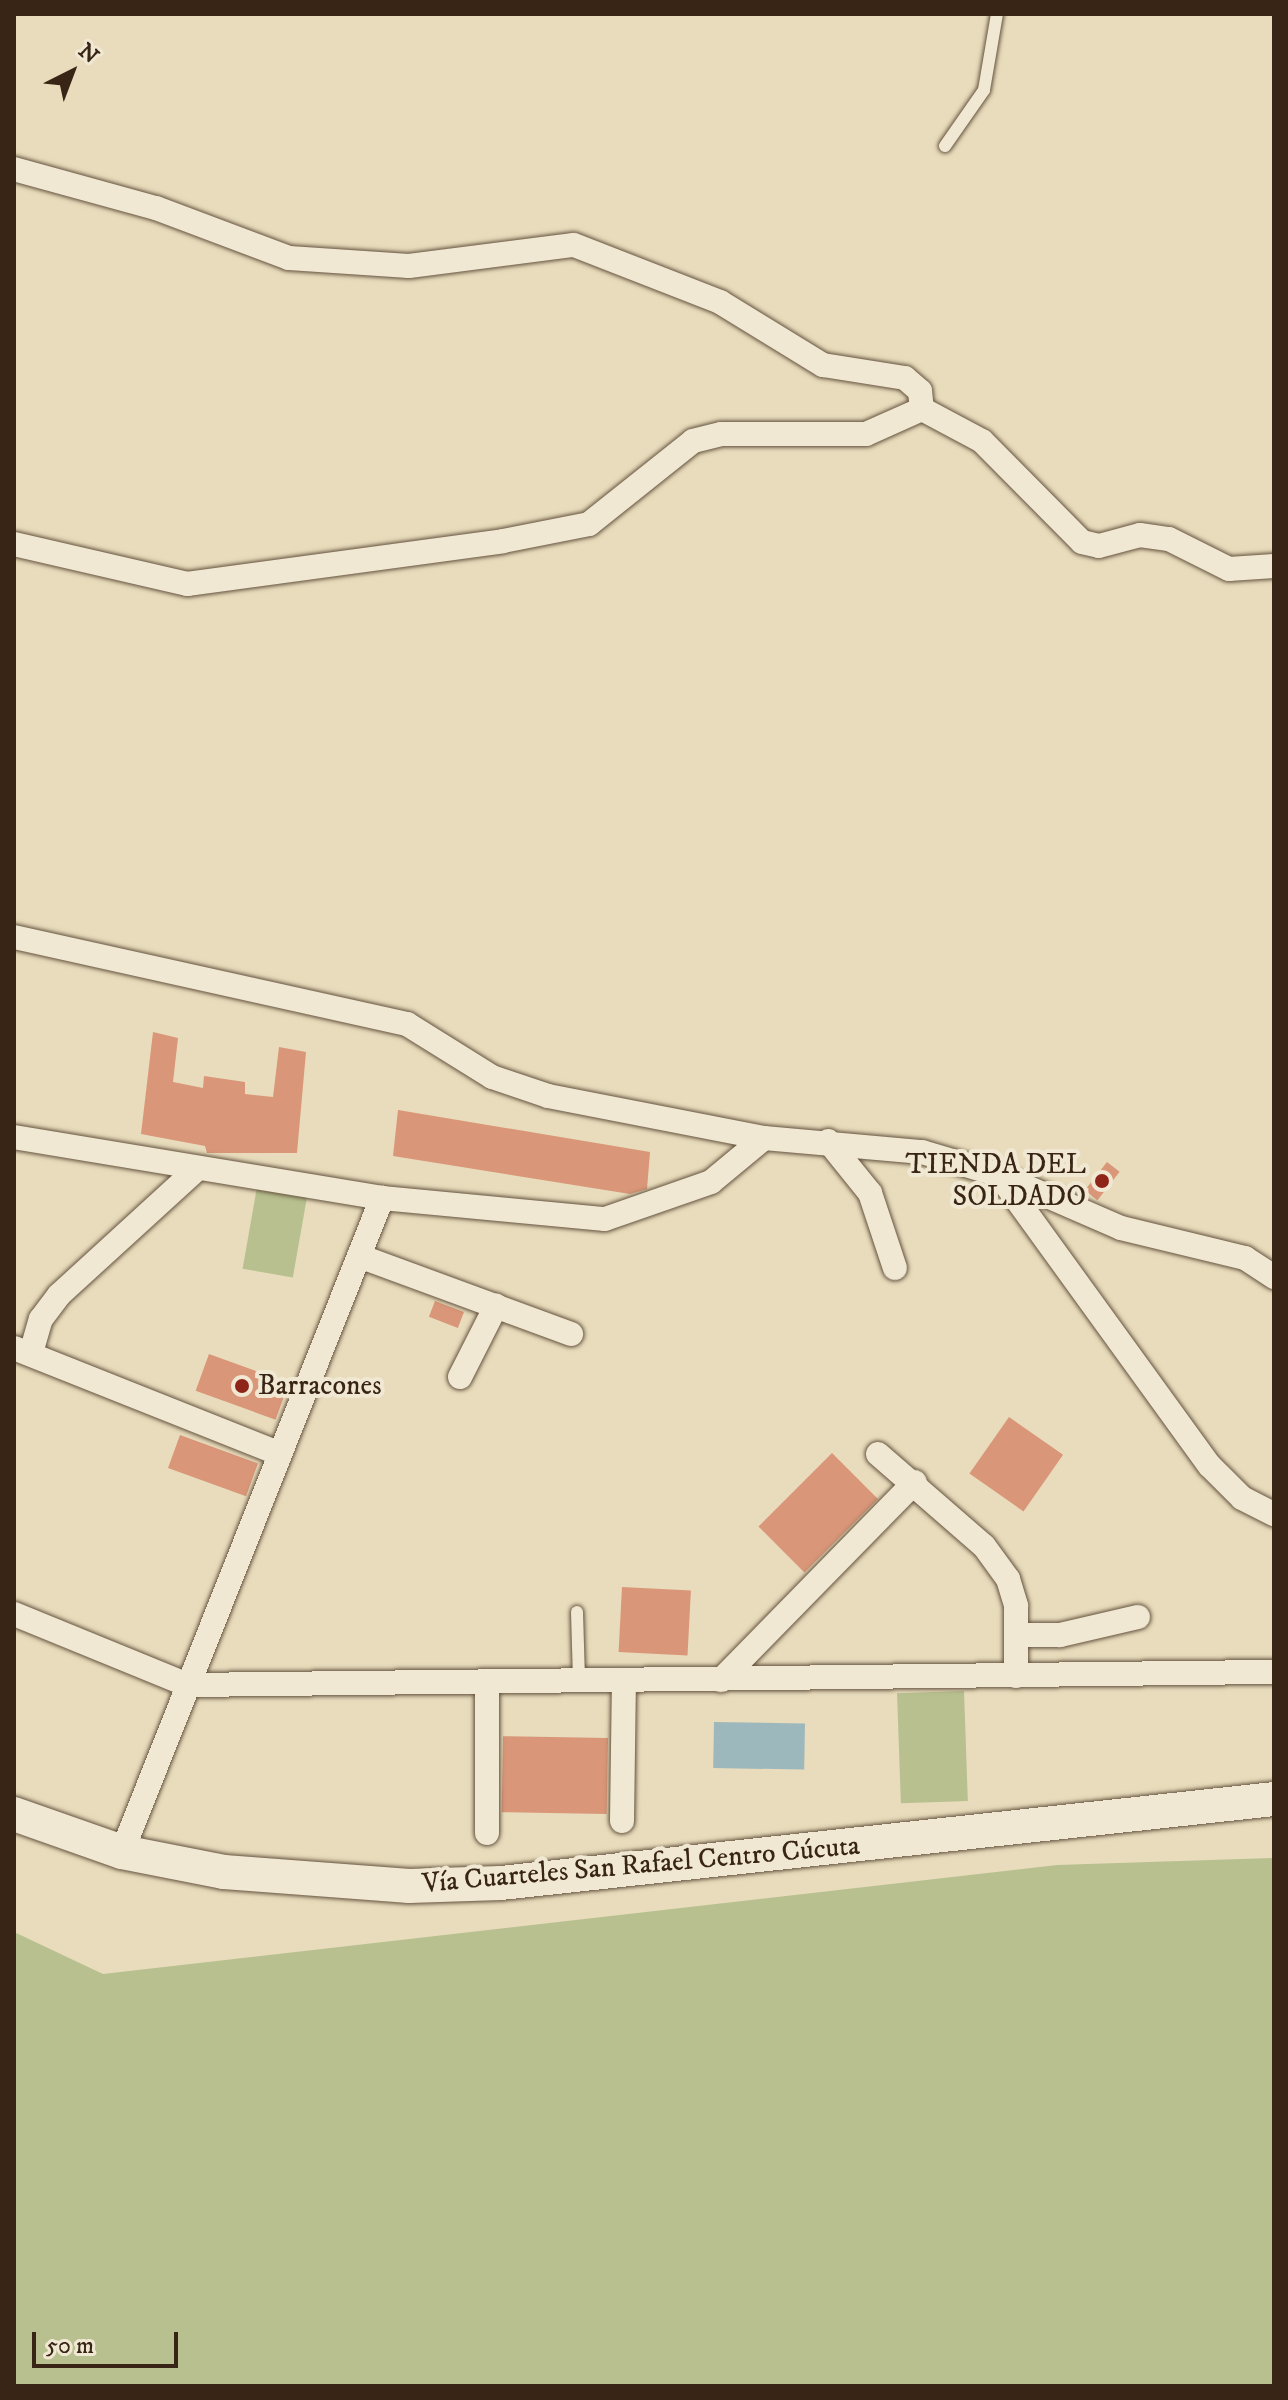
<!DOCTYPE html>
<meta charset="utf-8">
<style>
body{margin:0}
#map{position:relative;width:1288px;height:2400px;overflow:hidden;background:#e8dcbc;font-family:"IM FELL DW Pica",serif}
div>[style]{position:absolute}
.green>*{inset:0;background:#b8c08f;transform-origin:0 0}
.water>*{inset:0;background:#9db8bc;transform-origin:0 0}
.building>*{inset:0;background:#d99678;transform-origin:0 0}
.roads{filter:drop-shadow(0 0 2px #65533f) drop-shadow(0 0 2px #65533f)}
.service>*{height:12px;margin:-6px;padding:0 6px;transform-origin:6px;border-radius:6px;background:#f0e8d3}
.minor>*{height:24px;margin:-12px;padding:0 12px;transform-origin:12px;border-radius:12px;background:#f0e8d3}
.secondary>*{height:34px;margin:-17px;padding:0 17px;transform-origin:17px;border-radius:17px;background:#f0e8d3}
.dots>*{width:22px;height:22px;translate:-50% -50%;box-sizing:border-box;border:4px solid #f0e8d3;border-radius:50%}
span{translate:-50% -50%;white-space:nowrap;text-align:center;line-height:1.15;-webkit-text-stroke:8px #f0e8d3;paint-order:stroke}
.poi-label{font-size:28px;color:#392515}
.right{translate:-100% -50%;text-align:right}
.left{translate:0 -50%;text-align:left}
.street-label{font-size:28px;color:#392515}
.frame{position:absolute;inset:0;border:16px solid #392515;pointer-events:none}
.north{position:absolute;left:32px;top:32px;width:80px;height:80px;-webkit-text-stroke:6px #f0e8d3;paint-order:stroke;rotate:42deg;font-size:22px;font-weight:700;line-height:32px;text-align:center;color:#392515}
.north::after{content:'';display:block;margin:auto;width:28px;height:36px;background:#392515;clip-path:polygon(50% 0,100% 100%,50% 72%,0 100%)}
.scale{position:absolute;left:32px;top:2332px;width:146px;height:36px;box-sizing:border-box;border:4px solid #392515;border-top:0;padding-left:10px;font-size:24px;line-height:28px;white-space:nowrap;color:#392515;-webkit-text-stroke:6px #f0e8d3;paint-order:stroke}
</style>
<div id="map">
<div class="green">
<i style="left:257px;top:1187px;width:51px;height:83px;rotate:10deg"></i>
<i style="left:964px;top:1691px;width:110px;height:67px;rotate:88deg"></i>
<i style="clip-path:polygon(1274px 1858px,1274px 2386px,14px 2386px,14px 1932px,103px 1974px,1057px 1865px)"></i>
</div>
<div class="water">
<i style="left:714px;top:1722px;width:91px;height:46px;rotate:1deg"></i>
</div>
<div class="building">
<i style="clip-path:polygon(153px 1032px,178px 1038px,173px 1082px,203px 1088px,204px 1076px,245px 1082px,245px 1094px,273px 1097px,279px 1047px,306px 1052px,297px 1153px,207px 1153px,205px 1146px,141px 1134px)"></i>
<i style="clip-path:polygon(398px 1110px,650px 1152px,647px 1189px,630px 1194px,393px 1156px)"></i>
<i style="left:1107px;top:1162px;width:16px;height:36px;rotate:38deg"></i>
<i style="left:435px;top:1301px;width:31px;height:17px;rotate:21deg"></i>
<i style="left:209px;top:1354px;width:85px;height:39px;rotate:20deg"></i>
<i style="left:1009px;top:1417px;width:66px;height:69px;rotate:35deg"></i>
<i style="left:180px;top:1435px;width:83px;height:35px;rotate:20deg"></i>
<i style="left:832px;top:1453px;width:65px;height:104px;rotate:45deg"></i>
<i style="left:622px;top:1587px;width:69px;height:65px;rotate:3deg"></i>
<i style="left:608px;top:1738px;width:76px;height:105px;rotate:91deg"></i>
</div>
<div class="roads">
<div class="service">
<i style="left:945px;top:146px;width:68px;rotate:-55.1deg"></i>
<i style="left:984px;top:90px;width:77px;rotate:-80.3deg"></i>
<i style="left:577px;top:1612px;width:68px;rotate:88.3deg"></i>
</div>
<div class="minor">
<i style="left:14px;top:169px;width:147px;rotate:15.4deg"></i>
<i style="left:156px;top:208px;width:142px;rotate:20.6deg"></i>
<i style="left:289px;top:258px;width:120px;rotate:3.8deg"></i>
<i style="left:409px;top:266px;width:166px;rotate:-7.3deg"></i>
<i style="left:574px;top:245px;width:157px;rotate:21.3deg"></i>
<i style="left:720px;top:302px;width:121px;rotate:31.5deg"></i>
<i style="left:823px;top:365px;width:83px;rotate:9deg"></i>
<i style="left:905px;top:378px;width:20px;rotate:41deg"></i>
<i style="left:920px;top:391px;width:18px;rotate:84deg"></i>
<i style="left:922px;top:409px;width:68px;rotate:28.1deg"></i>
<i style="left:982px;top:441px;width:142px;rotate:45.3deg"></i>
<i style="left:1082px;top:542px;width:17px;rotate:13deg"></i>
<i style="left:1099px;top:546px;width:42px;rotate:-15deg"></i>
<i style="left:1140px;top:535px;width:29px;rotate:8deg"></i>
<i style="left:1169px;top:539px;width:67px;rotate:26.6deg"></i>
<i style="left:1229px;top:569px;width:45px;rotate:-3.8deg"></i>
<i style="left:14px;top:544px;width:178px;rotate:13deg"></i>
<i style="left:187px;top:584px;width:319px;rotate:-7.7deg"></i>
<i style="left:503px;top:541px;width:88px;rotate:-11.2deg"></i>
<i style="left:589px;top:524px;width:133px;rotate:-38.6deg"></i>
<i style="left:693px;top:441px;width:29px;rotate:-14deg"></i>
<i style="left:721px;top:434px;width:145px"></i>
<i style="left:866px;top:434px;width:61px;rotate:-24.1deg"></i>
<i style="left:14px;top:937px;width:403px;rotate:12.5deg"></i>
<i style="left:407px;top:1024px;width:100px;rotate:31.9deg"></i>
<i style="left:492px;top:1077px;width:59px;rotate:18.7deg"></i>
<i style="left:548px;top:1096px;width:220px;rotate:11deg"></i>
<i style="left:764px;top:1138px;width:159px;rotate:5.1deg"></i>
<i style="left:922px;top:1152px;width:80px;rotate:16.6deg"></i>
<i style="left:999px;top:1175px;width:133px;rotate:23.5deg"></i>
<i style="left:1121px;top:1228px;width:128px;rotate:13.6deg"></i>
<i style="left:1245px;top:1258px;width:35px;rotate:33deg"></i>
<i style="left:14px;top:1137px;width:373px;rotate:9.4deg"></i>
<i style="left:382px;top:1198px;width:224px;rotate:5.4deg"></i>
<i style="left:605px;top:1219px;width:112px;rotate:-19.2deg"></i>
<i style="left:711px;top:1182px;width:69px;rotate:-39.7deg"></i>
<i style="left:828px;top:1141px;width:67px;rotate:51.1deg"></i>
<i style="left:870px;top:1193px;width:79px;rotate:71.6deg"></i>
<i style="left:999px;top:1175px;width:359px;rotate:54.1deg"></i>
<i style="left:1210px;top:1466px;width:45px;rotate:45deg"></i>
<i style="left:1242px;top:1498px;width:36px;rotate:27deg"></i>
<i style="left:359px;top:1256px;width:226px;rotate:20.2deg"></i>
<i style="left:14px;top:1348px;width:286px;rotate:21.7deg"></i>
<i style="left:31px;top:1353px;width:35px;rotate:-74deg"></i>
<i style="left:41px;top:1319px;width:30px;rotate:-53deg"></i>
<i style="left:59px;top:1295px;width:187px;rotate:-42.4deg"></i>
<i style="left:460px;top:1377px;width:80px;rotate:-63.1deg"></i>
<i style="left:878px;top:1454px;width:140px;rotate:41deg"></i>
<i style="left:984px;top:1546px;width:41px;rotate:54deg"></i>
<i style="left:1008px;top:1579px;width:28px;rotate:73deg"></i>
<i style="left:1016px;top:1606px;width:70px;rotate:90deg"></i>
<i style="left:14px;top:1614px;width:188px;rotate:22.2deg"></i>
<i style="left:188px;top:1685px;width:1086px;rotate:-0.69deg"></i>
<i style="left:1017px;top:1635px;width:43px"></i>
<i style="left:1060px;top:1635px;width:80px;rotate:-13deg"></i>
<i style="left:721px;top:1680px;width:277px;rotate:-45.6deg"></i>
<i style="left:487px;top:1681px;width:152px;rotate:90deg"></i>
<i style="left:622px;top:1821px;width:141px;rotate:-89.2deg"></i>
<i style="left:122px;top:1852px;width:704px;rotate:-68.32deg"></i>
</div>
<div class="secondary">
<i style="left:14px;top:1814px;width:114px;rotate:19.4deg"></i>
<i style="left:122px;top:1852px;width:104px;rotate:11.1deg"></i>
<i style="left:224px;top:1872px;width:186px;rotate:4.3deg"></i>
<i style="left:409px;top:1886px;width:92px;rotate:-1.9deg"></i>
<i style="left:501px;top:1883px;width:778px;rotate:-6.2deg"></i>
</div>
</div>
<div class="dots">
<i style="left:1102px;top:1181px;background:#8f2418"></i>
<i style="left:242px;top:1386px;background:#8f2418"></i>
</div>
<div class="poi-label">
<span class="right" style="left:1086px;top:1181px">TIENDA DEL<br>SOLDADO</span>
<span class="left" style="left:258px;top:1386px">Barracones</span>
</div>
<div class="street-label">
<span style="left:641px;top:1865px;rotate:-5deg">Vía Cuarteles San Rafael Centro Cúcuta</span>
</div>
<div class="frame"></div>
<div class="north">N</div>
<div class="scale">50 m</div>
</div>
